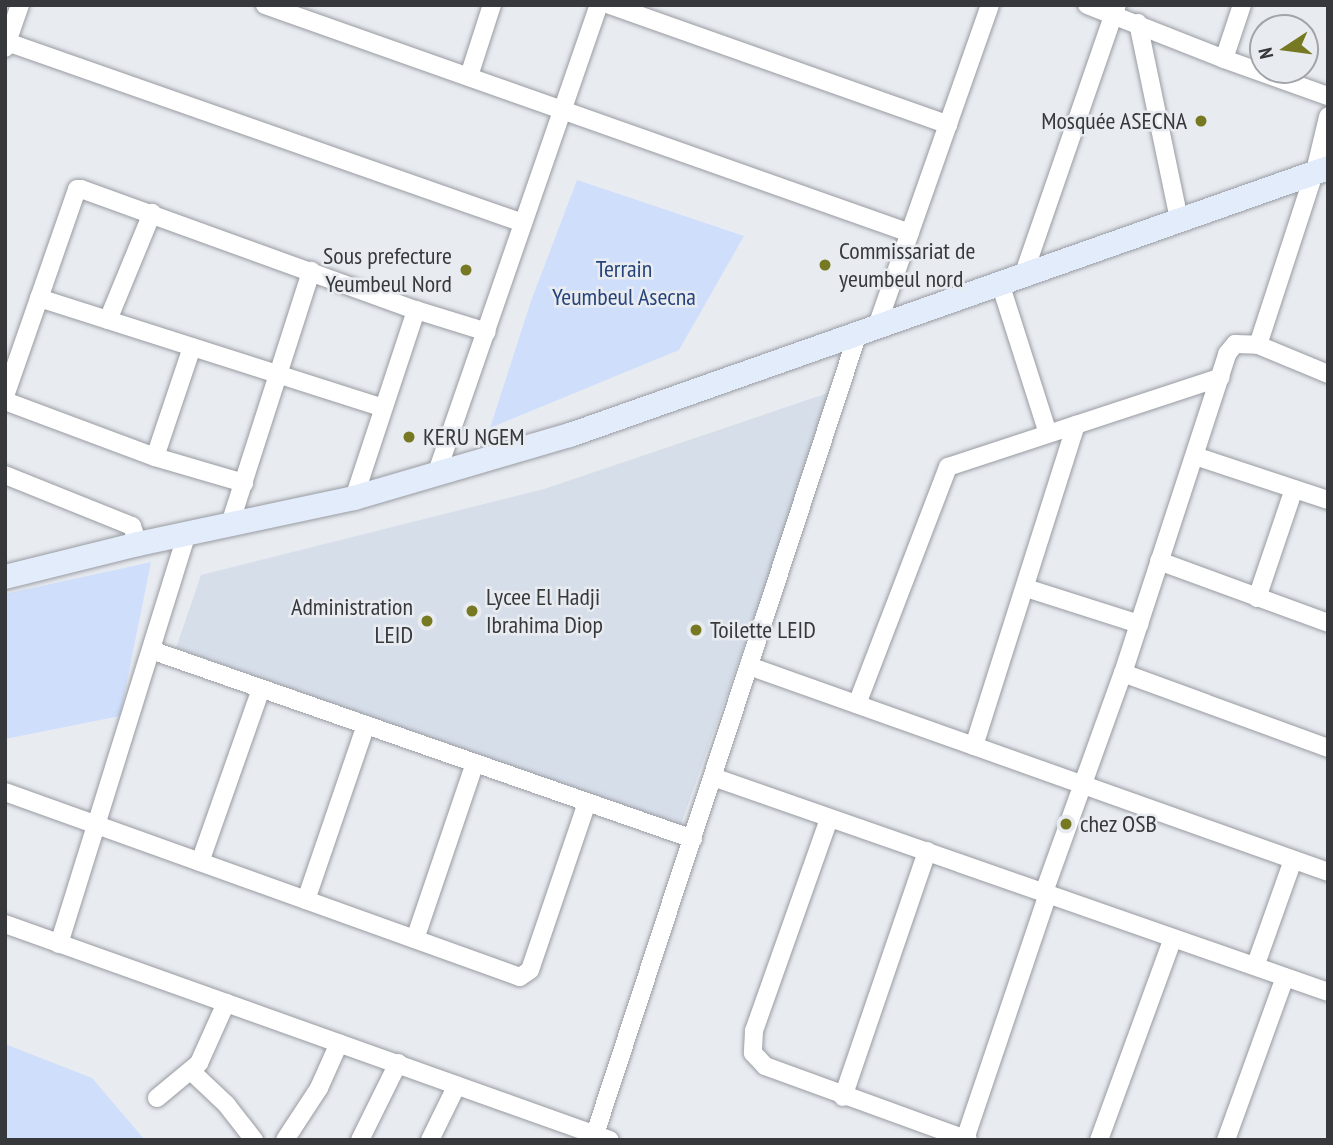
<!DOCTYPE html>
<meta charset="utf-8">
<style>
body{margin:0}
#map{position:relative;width:1333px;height:1145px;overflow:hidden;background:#e8ecf1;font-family:"PT Sans Narrow",sans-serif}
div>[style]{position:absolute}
.built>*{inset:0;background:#d6deea}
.green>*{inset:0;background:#cfdffb}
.roads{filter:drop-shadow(0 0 2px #989ba1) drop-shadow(0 0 2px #989ba1)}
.street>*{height:18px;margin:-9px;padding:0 9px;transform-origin:9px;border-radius:9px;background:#fff}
.secondary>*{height:24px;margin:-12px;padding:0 12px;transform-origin:12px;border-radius:12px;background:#e3ecfb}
.dots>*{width:19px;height:19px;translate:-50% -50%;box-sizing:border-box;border:4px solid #e8ecf1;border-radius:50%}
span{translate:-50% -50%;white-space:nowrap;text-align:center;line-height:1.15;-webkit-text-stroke:5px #e8ecf1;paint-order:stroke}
.poi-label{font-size:24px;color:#37383b}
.right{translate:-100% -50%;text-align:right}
.left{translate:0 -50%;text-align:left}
.park-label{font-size:24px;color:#26447b}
.frame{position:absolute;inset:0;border:7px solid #37383b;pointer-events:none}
.north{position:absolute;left:1249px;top:14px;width:70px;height:70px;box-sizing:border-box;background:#e8ecf1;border:2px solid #a1a4a8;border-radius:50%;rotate:257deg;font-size:19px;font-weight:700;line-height:28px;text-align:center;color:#37383b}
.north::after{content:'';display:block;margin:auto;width:24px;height:32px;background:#767921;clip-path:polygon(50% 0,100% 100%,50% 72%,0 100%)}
</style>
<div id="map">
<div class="built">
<i style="clip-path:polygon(834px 391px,680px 827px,176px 648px,201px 575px,544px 489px)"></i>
</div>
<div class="green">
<i style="clip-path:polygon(577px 180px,744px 236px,679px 350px,490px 428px,531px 301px)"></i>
<i style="clip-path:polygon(151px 562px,120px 716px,5px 739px,5px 594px)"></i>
<i style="clip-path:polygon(5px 1044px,92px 1078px,145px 1140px,5px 1140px)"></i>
</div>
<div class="roads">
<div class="street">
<i style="left:265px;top:5px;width:684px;rotate:19.47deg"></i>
<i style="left:610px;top:5px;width:359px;rotate:19.5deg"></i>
<i style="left:1087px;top:5px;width:147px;rotate:21.5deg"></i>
<i style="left:1224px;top:59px;width:110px;rotate:19.6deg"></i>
<i style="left:1138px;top:23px;width:200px;rotate:78.2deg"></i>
<i style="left:7px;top:42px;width:547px;rotate:19.33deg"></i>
<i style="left:5px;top:48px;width:46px;rotate:-70.8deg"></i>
<i style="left:1224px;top:59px;width:57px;rotate:-71.6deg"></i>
<i style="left:469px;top:76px;width:75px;rotate:-72.1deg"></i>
<i style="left:1023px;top:276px;width:287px;rotate:-70.9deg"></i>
<i style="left:1000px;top:283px;width:157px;rotate:72.3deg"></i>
<i style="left:39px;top:298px;width:361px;rotate:17.7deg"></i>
<i style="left:108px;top:320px;width:116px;rotate:-67.6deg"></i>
<i style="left:877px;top:326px;width:340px;rotate:-70.6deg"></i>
<i style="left:1258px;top:345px;width:183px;rotate:-71.9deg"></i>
<i style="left:1315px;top:171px;width:56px;rotate:-76.5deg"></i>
<i style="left:5px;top:396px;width:219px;rotate:-70.8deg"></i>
<i style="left:77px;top:189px;width:4px"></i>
<i style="left:81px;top:189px;width:356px;rotate:19.9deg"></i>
<i style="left:416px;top:310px;width:74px;rotate:17.2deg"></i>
<i style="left:5px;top:401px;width:160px;rotate:20.5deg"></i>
<i style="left:155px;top:457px;width:93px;rotate:16.3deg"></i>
<i style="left:1195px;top:456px;width:140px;rotate:18.3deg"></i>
<i style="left:155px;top:457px;width:116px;rotate:-71.4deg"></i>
<i style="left:5px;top:475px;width:137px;rotate:21.9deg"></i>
<i style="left:132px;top:526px;width:19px;rotate:72deg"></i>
<i style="left:436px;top:475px;width:497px;rotate:-70.9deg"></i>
<i style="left:354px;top:498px;width:198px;rotate:-71.7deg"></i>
<i style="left:230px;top:524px;width:266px;rotate:-72.2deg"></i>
<i style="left:1159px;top:561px;width:180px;rotate:20.1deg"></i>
<i style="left:1026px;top:588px;width:119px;rotate:17.7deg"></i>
<i style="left:1257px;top:598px;width:115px;rotate:-71.3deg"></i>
<i style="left:151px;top:650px;width:574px;rotate:19.22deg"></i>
<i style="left:749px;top:666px;width:615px;rotate:19.58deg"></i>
<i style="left:1123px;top:673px;width:218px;rotate:20.1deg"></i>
<i style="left:857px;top:704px;width:254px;rotate:-69deg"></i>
<i style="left:948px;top:467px;width:287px;rotate:-18.2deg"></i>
<i style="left:974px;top:746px;width:337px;rotate:-72.4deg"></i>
<i style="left:713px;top:777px;width:651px;rotate:19.27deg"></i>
<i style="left:5px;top:792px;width:547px;rotate:19.76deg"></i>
<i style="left:520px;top:977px;width:12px;rotate:-35deg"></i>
<i style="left:530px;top:970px;width:176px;rotate:-71.2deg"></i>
<i style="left:829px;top:819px;width:225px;rotate:109.5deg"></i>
<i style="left:754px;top:1031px;width:22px;rotate:93deg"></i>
<i style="left:753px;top:1053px;width:18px;rotate:47deg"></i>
<i style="left:765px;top:1066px;width:216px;rotate:20deg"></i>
<i style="left:200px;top:862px;width:183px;rotate:-70.6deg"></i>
<i style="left:1044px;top:892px;width:233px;rotate:-70.2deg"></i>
<i style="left:1123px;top:673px;width:336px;rotate:-71.9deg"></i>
<i style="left:1227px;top:354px;width:13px;rotate:-51deg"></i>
<i style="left:1235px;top:344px;width:23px;rotate:2deg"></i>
<i style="left:1258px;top:345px;width:76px;rotate:22.5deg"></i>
<i style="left:306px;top:900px;width:185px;rotate:-71.1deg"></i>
<i style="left:5px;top:924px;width:642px;rotate:19.65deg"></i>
<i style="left:415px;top:939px;width:186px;rotate:-71.2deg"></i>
<i style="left:59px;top:944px;width:430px;rotate:-72.7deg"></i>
<i style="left:1256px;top:964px;width:110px;rotate:-70.4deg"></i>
<i style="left:192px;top:1072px;width:47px;rotate:43.3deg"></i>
<i style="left:226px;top:1104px;width:46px;rotate:52.1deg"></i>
<i style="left:843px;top:1097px;width:260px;rotate:-71.1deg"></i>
<i style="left:157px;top:1098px;width:55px;rotate:-39.8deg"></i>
<i style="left:199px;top:1063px;width:66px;rotate:-65.8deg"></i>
<i style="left:965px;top:1139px;width:259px;rotate:-71.3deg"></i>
<i style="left:285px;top:1140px;width:62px;rotate:-56.8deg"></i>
<i style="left:319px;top:1088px;width:49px;rotate:-66deg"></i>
<i style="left:360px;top:1140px;width:86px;rotate:-63.7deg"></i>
<i style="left:430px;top:1140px;width:61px;rotate:-63.9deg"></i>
<i style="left:593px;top:1140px;width:849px;rotate:-71.82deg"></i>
<i style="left:1099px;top:1140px;width:215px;rotate:-69.9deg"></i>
<i style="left:1226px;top:1140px;width:173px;rotate:-70.1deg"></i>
</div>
<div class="secondary">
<i style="left:5px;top:577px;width:137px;rotate:-13.9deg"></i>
<i style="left:138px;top:544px;width:221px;rotate:-12deg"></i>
<i style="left:354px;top:498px;width:225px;rotate:-16.3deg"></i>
<i style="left:570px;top:435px;width:804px;rotate:-19.4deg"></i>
</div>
</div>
<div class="dots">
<i style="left:1201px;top:121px;background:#767921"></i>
<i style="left:825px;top:265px;background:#767921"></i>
<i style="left:466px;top:270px;background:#767921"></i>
<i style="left:409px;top:437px;background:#767921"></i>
<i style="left:472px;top:611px;background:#767921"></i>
<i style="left:427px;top:621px;background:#767921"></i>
<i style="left:696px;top:630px;background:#767921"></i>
<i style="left:1066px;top:824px;background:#767921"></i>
</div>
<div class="poi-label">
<span class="right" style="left:1187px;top:121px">Mosquée ASECNA</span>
<span class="left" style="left:839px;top:265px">Commissariat de<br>yeumbeul nord</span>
<span class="right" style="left:452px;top:270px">Sous prefecture<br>Yeumbeul Nord</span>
<span class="left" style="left:423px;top:437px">KERU NGEM</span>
<span class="left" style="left:486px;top:611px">Lycee El Hadji<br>Ibrahima Diop</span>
<span class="right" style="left:413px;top:621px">Administration<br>LEID</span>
<span class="left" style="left:710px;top:630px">Toilette LEID</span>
<span class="left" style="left:1080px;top:824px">chez OSB</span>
</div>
<div class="park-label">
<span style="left:624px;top:283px">Terrain<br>Yeumbeul Asecna</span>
</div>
<div class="frame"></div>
<div class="north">N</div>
</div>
